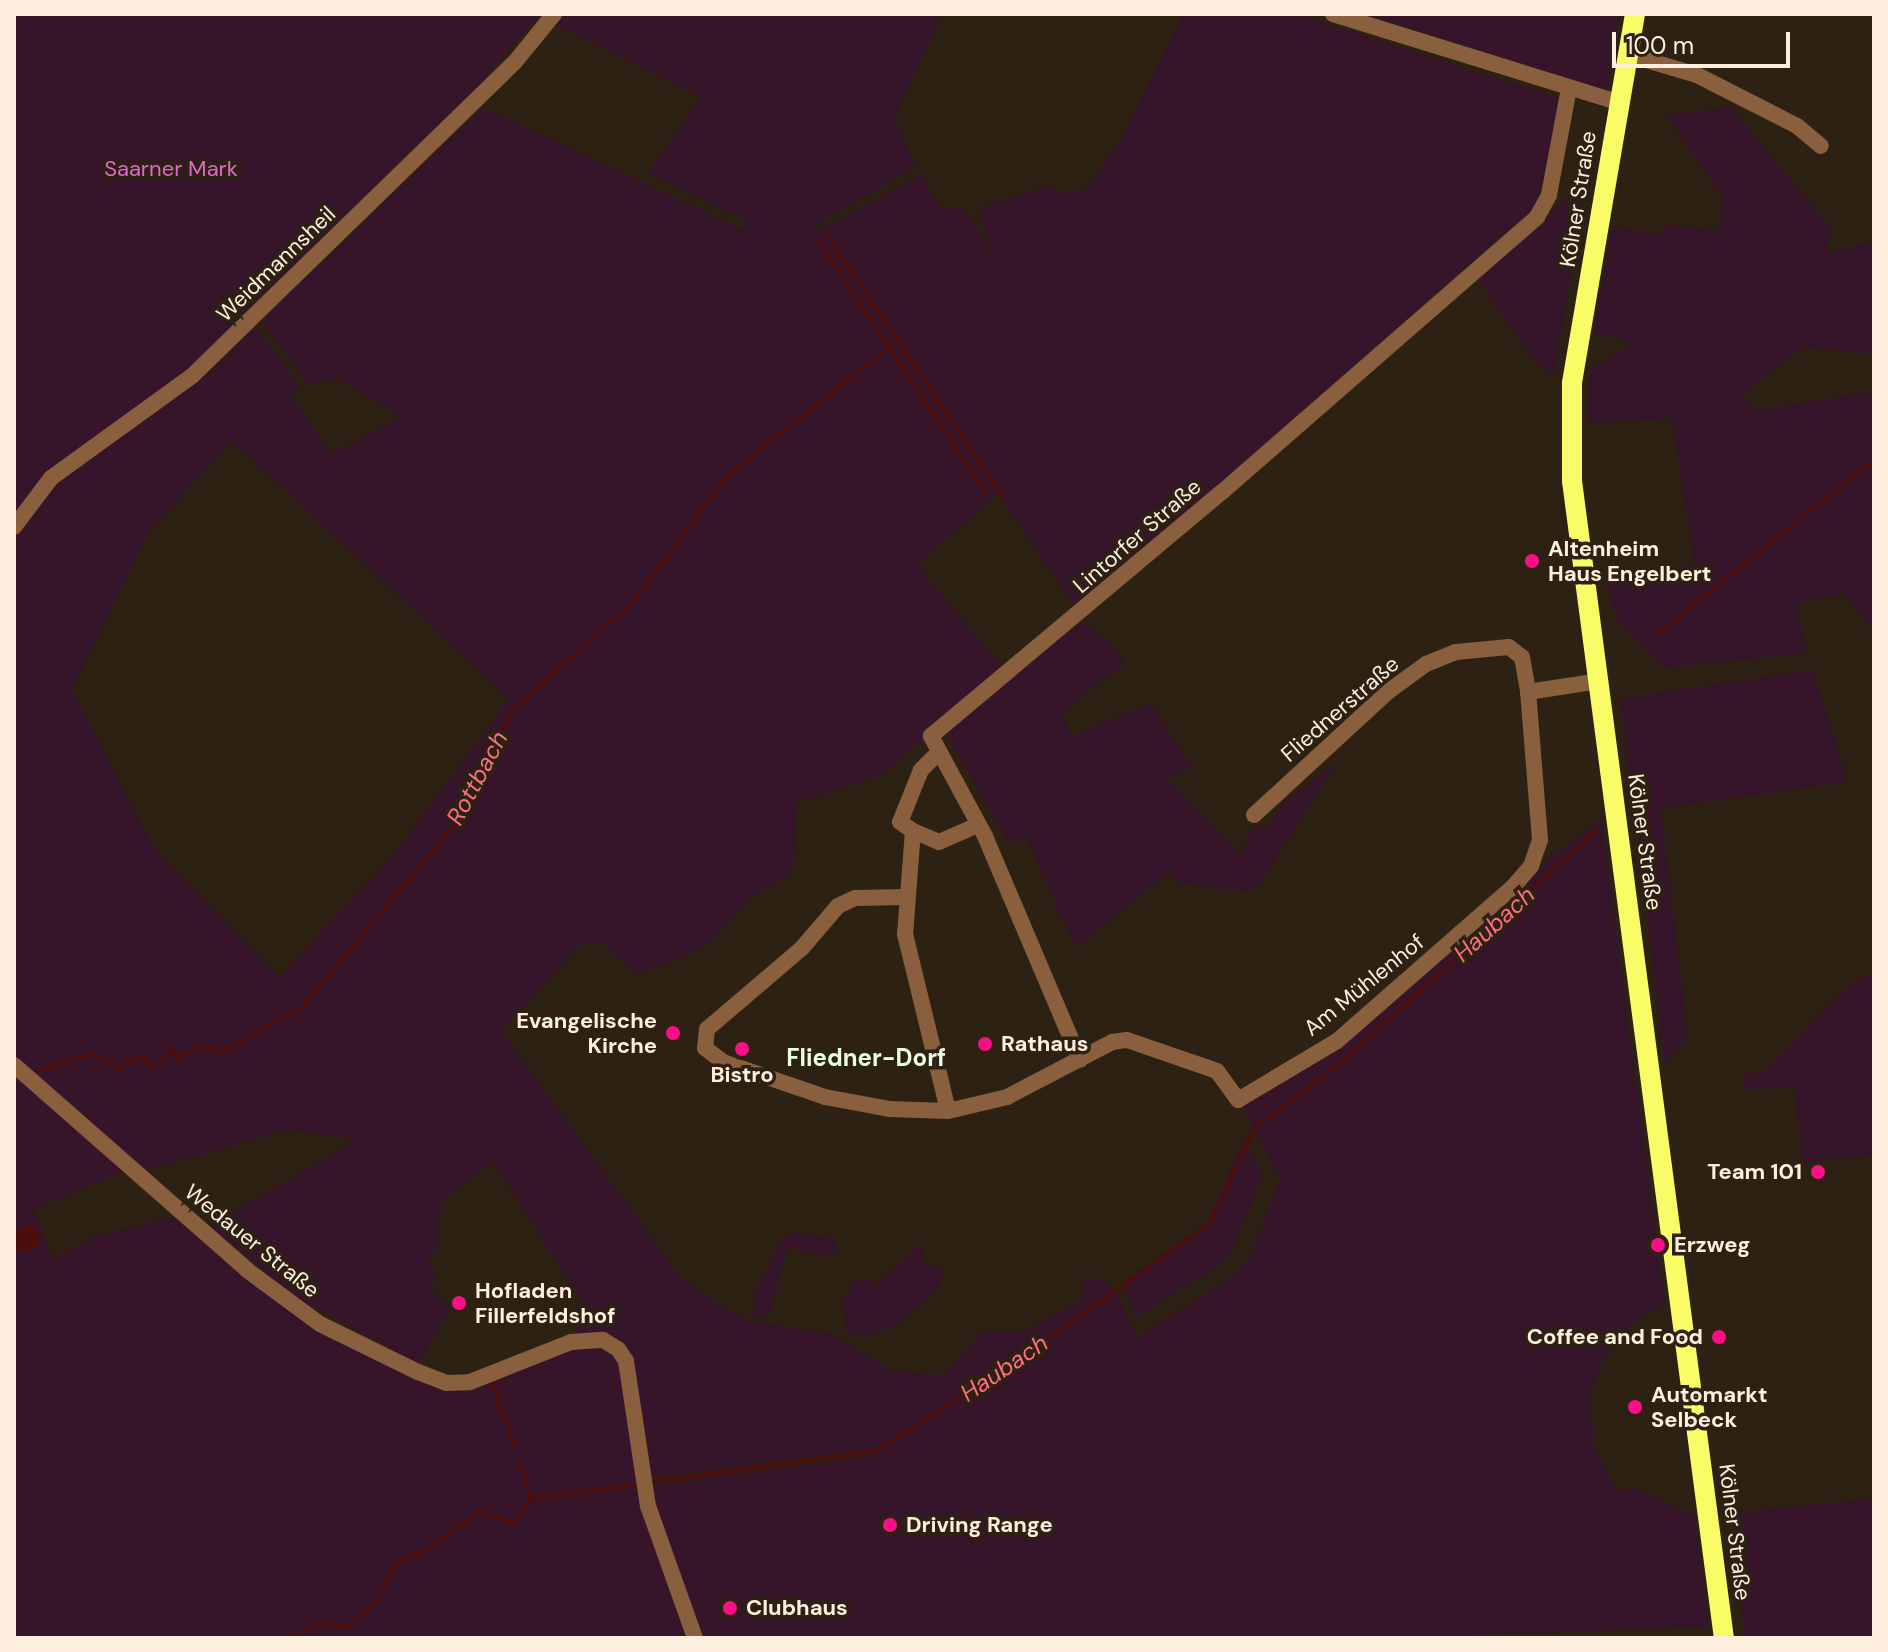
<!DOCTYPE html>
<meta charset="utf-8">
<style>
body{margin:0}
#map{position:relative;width:1888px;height:1652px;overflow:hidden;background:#2c2112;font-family:"DM Sans",sans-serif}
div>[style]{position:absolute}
.green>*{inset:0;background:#36152a}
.water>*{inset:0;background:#4b0e0c}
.round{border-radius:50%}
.stream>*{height:4px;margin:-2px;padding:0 2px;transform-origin:2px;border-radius:2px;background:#4b0e0c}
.minor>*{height:16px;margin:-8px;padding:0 8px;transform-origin:8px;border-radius:8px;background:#8a5f3e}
.major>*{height:20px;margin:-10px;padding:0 10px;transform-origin:10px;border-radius:10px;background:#fafc67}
.dots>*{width:22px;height:22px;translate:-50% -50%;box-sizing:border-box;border:4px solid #2c2112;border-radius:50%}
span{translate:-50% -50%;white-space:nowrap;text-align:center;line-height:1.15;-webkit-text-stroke:7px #2c2112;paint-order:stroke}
.park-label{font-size:22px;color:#df69cf}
.street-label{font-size:22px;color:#feeede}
.poi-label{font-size:22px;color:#feeede;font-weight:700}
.left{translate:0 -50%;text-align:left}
.right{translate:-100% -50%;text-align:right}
.water-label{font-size:24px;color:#fc6e83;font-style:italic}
.neighbourhood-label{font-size:24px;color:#e7fee0;font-weight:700}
.frame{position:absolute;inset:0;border:16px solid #feeede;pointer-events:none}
.scale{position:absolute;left:1612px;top:32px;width:178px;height:36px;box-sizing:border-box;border:4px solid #feeede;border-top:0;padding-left:10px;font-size:24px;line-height:28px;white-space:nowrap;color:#feeede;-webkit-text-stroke:6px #2c2112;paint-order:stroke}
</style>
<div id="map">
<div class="green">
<i style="clip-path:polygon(evenodd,14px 14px,540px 15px,474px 90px,245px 313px,301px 387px,290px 392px,331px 454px,401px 417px,336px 378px,310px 385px,261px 321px,483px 107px,743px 230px,746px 221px,648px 173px,701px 97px,556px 25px,565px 14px,928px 14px,940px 20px,894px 118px,916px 166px,819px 223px,812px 234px,921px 174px,942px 209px,963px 207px,992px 253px,978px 208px,1053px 184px,1055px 190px,1070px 193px,1087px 188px,1122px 139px,1183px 14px,1295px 14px,1556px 97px,1559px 104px,1537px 204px,1083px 606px,1074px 606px,998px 494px,917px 565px,1004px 669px,882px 774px,797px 802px,793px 873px,750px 898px,705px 948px,638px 975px,602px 944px,581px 944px,501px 1031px,679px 1275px,712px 1300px,748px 1321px,830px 1333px,889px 1370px,944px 1375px,982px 1331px,1025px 1331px,1081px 1300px,1081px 1278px,1103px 1279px,1119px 1295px,1136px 1338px,1235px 1275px,1252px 1253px,1280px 1179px,1242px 1106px,1601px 818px,1665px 1303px,1629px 1325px,1605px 1357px,1590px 1391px,1594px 1446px,1616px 1490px,1635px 1488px,1695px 1517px,1709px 1627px,1381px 1638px,14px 1638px,14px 14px,232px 441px,509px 699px,392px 856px,279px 977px,154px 848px,72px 690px,149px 532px,232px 441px,14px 14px,286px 1130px,358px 1139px,209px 1226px,295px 1297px,418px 1364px,451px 1308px,429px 1287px,438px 1272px,426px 1264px,438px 1246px,441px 1201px,493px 1162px,583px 1303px,573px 1310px,578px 1346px,473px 1388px,451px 1391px,424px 1384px,322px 1329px,174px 1217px,95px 1236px,53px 1259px,34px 1209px,127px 1170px,131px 1175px,286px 1130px,14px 14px,871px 1449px,877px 1455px,640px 1487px,638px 1480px,871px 1449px)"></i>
<i style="clip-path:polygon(1364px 14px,1619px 14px,1606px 90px)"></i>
<i style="clip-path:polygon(1730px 106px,1837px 236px,1828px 238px,1828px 254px,1874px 240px,1874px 354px,1804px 347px,1742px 394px,1758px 410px,1874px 391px,1874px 632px,1843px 593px,1795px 604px,1807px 653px,1665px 668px,1618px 621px,1605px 581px,1694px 564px,1672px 418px,1587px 424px,1590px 369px,1627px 347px,1627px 340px,1593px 333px,1612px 226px,1664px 235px,1662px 224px,1718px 231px,1722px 197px,1667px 116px)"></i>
<i style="clip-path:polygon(1581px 185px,1585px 186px,1554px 375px,1534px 361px,1478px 280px)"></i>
<i style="clip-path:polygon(1080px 621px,1111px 642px,1125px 662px,1062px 713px,1073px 736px,1151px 703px,1193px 768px,1167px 778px,1241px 855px,1253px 827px,1269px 828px,1280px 805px,1337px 762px,1263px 880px,1250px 892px,1175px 882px,1171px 871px,1076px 948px,1026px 838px,1008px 843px,945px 731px)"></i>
<i style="clip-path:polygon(1813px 669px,1848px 782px,1661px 808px,1688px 1037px,1665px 1063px,1620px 699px)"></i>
<i style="clip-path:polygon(1874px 973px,1874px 1155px,1803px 1163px,1794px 1086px,1748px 1090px,1743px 1087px,1745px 1074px,1764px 1071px,1853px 981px)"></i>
<i style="clip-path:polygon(1243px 1140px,1263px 1175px,1234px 1246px,1222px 1264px,1135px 1317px,1122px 1283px,1208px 1221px)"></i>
<i style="clip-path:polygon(794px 1232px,836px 1239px,835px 1254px,818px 1257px,788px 1247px,768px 1318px,751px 1316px,758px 1304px,751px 1300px,782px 1238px)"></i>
<i style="clip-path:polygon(919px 1245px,923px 1245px,922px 1261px,944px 1270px,940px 1286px,897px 1325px,866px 1337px,846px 1331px,841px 1297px,850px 1294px,852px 1281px,873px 1279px,874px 1286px)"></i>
<i style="clip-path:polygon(1874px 1498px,1874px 1638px,1744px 1638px,1731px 1513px)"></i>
</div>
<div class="water">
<i class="round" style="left:14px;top:1226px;width:26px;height:26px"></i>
</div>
<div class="stream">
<i style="left:826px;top:234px;width:317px;rotate:56.1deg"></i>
<i style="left:819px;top:241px;width:301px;rotate:56.4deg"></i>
<i style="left:1655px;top:636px;width:281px;rotate:-38.8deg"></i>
<i style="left:37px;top:1071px;width:59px;rotate:-17.8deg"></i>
<i style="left:93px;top:1053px;width:32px;rotate:32deg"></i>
<i style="left:120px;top:1070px;width:12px;rotate:-48deg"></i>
<i style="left:128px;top:1061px;width:16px;rotate:-14deg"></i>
<i style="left:144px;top:1057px;width:12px;rotate:66deg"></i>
<i style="left:149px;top:1068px;width:14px;rotate:-17deg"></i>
<i style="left:162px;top:1064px;width:19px;rotate:-62deg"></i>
<i style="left:171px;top:1047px;width:12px;rotate:55deg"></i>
<i style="left:178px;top:1057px;width:27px;rotate:-27deg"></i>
<i style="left:202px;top:1045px;width:20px;rotate:20deg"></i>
<i style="left:221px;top:1052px;width:90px;rotate:-28.6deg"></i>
<i style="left:300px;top:1009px;width:239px;rotate:-49.9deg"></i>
<i style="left:454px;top:826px;width:129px;rotate:-63.2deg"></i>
<i style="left:512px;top:711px;width:164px;rotate:-42deg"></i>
<i style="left:634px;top:601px;width:156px;rotate:-53.4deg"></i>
<i style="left:727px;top:476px;width:211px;rotate:-38.4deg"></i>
<i style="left:493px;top:1385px;width:65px;rotate:71deg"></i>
<i style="left:520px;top:1463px;width:38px;rotate:73deg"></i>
<i style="left:647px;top:1483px;width:230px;rotate:-8deg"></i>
<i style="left:875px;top:1451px;width:132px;rotate:-32deg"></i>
<i style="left:987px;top:1381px;width:271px;rotate:-35.1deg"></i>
<i style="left:1209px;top:1225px;width:107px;rotate:-64.6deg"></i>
<i style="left:1255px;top:1128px;width:105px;rotate:-36.9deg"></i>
<i style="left:1339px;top:1065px;width:348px;rotate:-42.3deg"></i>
<i style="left:288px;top:1638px;width:36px;rotate:-23deg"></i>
<i style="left:321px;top:1624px;width:28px;rotate:4deg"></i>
<i style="left:349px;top:1626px;width:36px;rotate:-42deg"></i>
<i style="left:376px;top:1602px;width:45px;rotate:-63.4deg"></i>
<i style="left:396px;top:1562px;width:38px;rotate:-23deg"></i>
<i style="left:431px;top:1547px;width:59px;rotate:-36.7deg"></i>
<i style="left:478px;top:1512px;width:36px;rotate:16deg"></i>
<i style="left:513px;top:1522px;width:29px;rotate:-52deg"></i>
<i style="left:531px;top:1499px;width:108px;rotate:-8deg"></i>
</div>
<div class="minor">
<i style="left:1333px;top:14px;width:298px;rotate:17.2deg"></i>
<i style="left:1626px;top:54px;width:74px;rotate:16.5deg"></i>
<i style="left:1697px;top:75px;width:112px;rotate:27deg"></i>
<i style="left:1797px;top:126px;width:31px;rotate:40deg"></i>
<i style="left:14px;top:527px;width:61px;rotate:-52.9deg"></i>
<i style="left:51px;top:478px;width:174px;rotate:-35.9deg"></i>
<i style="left:192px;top:376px;width:450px;rotate:-44.2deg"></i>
<i style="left:515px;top:62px;width:62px;rotate:-50.9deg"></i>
<i style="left:937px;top:754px;width:23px;rotate:135deg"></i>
<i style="left:921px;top:770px;width:56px;rotate:112deg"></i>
<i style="left:900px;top:822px;width:16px;rotate:35deg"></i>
<i style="left:913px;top:831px;width:103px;rotate:94.4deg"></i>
<i style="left:905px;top:934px;width:182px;rotate:76.3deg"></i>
<i style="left:1254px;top:815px;width:183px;rotate:-42.6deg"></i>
<i style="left:1389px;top:691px;width:46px;rotate:-36.1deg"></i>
<i style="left:1426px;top:664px;width:32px;rotate:-22deg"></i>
<i style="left:1456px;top:652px;width:53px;rotate:-5.4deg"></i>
<i style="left:1509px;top:647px;width:16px;rotate:38deg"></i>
<i style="left:1522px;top:657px;width:36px;rotate:80deg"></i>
<i style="left:913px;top:831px;width:28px;rotate:23deg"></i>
<i style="left:939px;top:842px;width:43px;rotate:-23.6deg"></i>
<i style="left:907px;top:897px;width:52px;rotate:178.9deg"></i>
<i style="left:855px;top:898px;width:19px;rotate:155deg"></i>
<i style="left:838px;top:906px;width:55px;rotate:130.6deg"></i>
<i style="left:802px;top:948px;width:125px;rotate:139.5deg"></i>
<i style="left:707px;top:1029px;width:19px;rotate:96deg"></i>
<i style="left:705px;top:1048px;width:23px;rotate:38deg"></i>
<i style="left:723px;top:1062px;width:108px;rotate:18.9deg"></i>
<i style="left:825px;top:1097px;width:65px;rotate:10.6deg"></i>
<i style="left:889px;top:1109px;width:59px;rotate:1.9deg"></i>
<i style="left:948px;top:1111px;width:61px;rotate:-13.3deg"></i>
<i style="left:1007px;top:1097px;width:119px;rotate:-27.6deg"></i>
<i style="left:1112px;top:1042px;width:15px;rotate:-8deg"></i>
<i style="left:1127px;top:1040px;width:95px;rotate:19deg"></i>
<i style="left:1217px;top:1071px;width:36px;rotate:54deg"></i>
<i style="left:1238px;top:1100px;width:115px;rotate:-30.8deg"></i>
<i style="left:1337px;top:1041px;width:234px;rotate:-41.2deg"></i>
<i style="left:1513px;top:887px;width:28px;rotate:-49deg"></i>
<i style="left:1531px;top:866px;width:28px;rotate:-71deg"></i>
<i style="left:1540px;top:840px;width:148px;rotate:-94.6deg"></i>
<i style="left:1528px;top:692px;width:73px;rotate:-8.7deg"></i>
<i style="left:1080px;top:1060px;width:243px;rotate:-113deg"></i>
<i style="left:985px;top:836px;width:114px;rotate:-118.4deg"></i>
<i style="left:931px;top:736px;width:380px;rotate:-40deg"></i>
<i style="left:1222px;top:492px;width:418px;rotate:-41.1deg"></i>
<i style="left:1537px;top:217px;width:25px;rotate:-61deg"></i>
<i style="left:1549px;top:195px;width:109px;rotate:-79.4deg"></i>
<i style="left:14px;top:1065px;width:310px;rotate:41.3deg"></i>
<i style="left:247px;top:1270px;width:91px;rotate:36.5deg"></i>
<i style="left:320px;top:1324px;width:109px;rotate:26.1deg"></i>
<i style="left:418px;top:1372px;width:30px;rotate:21deg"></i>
<i style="left:446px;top:1383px;width:24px;rotate:-2deg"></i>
<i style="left:470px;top:1382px;width:109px;rotate:-21.6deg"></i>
<i style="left:571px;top:1342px;width:32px;rotate:-4deg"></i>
<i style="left:603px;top:1340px;width:17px;rotate:31deg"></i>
<i style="left:618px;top:1349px;width:14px;rotate:56deg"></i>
<i style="left:626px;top:1361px;width:147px;rotate:81.4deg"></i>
<i style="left:648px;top:1506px;width:140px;rotate:70.4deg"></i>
</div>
<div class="major">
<i style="left:1635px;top:14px;width:374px;rotate:99.7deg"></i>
<i style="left:1572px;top:383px;width:98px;rotate:90deg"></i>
<i style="left:1572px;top:481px;width:1167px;rotate:82.52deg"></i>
</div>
<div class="dots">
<i style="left:1532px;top:561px;background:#fb0e86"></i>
<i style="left:673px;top:1033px;background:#fb0e86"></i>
<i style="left:985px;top:1044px;background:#fb0e86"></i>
<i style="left:742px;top:1049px;background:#fb0e86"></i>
<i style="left:1818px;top:1172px;background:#fb0e86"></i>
<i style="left:1658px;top:1245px;background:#fb0e86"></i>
<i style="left:459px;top:1303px;background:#fb0e86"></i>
<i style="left:1719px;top:1337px;background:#fb0e86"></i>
<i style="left:1635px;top:1407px;background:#fb0e86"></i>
<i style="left:890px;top:1525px;background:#fb0e86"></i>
<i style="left:730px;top:1608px;background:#fb0e86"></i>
</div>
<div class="park-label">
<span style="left:171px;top:169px">Saarner Mark</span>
</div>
<div class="street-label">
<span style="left:1578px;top:199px;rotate:-81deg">Kölner Straße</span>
<span style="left:276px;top:264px;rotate:-44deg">Weidmannsheil</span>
<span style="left:1137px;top:536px;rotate:-41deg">Lintorfer Straße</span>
<span style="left:1340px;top:709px;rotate:-41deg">Fliednerstraße</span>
<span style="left:1645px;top:842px;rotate:82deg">Kölner Straße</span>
<span style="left:1364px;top:985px;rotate:-39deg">Am Mühlenhof</span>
<span style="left:252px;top:1241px;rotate:39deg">Wedauer Straße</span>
<span style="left:1735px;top:1532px;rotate:83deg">Kölner Straße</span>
</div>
<div class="poi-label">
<span class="left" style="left:1548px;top:561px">Altenheim<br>Haus Engelbert</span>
<span class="right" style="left:657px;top:1033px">Evangelische<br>Kirche</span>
<span class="left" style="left:1001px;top:1044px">Rathaus</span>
<span style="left:742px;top:1075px">Bistro</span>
<span class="right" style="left:1802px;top:1172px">Team 101</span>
<span class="left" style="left:1674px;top:1245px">Erzweg</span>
<span class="left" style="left:475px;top:1303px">Hofladen<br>Fillerfeldshof</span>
<span class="right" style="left:1703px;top:1337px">Coffee and Food</span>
<span class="left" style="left:1651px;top:1407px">Automarkt<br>Selbeck</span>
<span class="left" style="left:906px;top:1525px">Driving Range</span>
<span class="left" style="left:746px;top:1608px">Clubhaus</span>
</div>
<div class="water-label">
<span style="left:477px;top:778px;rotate:-62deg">Rottbach</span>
<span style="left:1494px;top:924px;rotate:-42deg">Haubach</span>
<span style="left:1004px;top:1368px;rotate:-34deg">Haubach</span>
</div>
<div class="neighbourhood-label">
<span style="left:866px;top:1058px">Fliedner-Dorf</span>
</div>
<div class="frame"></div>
<div class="scale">100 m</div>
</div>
